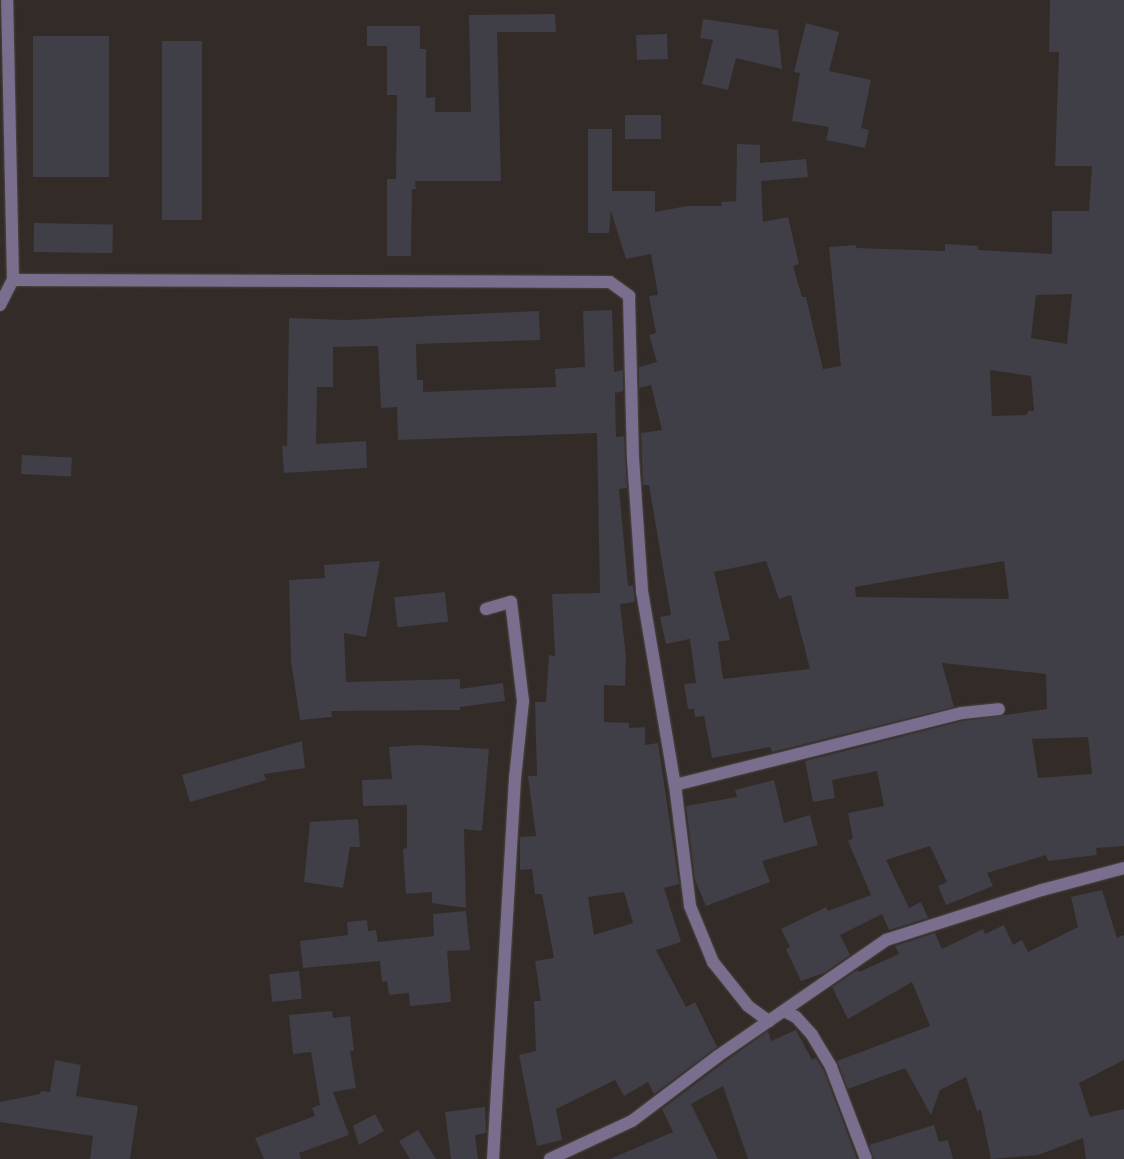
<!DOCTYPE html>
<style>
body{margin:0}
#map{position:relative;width:1124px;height:1159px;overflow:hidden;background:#332b27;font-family:Figtree,sans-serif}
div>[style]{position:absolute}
.building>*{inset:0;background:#403e46;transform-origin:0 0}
.roads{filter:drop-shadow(0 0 1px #4d4642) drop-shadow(0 0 1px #4d4642)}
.minor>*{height:12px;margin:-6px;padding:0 6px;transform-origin:6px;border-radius:6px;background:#7a6e8e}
span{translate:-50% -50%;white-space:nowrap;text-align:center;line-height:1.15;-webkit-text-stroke:4px #29211d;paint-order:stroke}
</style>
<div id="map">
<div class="building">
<i style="clip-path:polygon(evenodd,1050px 0,1124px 0,1124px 846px,1096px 848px,1097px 855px,1048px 861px,1046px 855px,987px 873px,993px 886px,946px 905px,938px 886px,947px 882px,930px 846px,886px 860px,909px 908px,921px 902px,928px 918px,889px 930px,882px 914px,840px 935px,850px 955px,824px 973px,801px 981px,786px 949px,790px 947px,781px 929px,826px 907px,828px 911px,871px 895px,848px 841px,853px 838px,848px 813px,884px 806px,877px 771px,832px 780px,835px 798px,813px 802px,805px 761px,963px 721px,1047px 709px,1046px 674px,942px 663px,954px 707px,772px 752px,770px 747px,712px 758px,704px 716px,695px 717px,694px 709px,688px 709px,684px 684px,696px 683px,690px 639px,666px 644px,660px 617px,671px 615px,649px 485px,643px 485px,641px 433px,662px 430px,651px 385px,639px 388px,639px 367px,657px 362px,649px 335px,656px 333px,649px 296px,658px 295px,651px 254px,626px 259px,611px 211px,609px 233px,588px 233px,588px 129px,612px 129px,612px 191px,655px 191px,655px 212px,687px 206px,722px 206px,721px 202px,736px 201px,737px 144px,760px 145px,760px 163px,806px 159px,808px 177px,761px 181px,763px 222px,788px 217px,799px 264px,793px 266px,802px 297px,806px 297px,823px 369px,841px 366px,829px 247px,856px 245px,856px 248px,945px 251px,945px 244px,978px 246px,978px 250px,1052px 254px,1052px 211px,1089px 211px,1092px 166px,1055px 166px,1059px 52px,1049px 52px,1050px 0,1072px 294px,1067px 344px,1031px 338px,1036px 295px,1072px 294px,1050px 0,990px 370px,1031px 376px,1034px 411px,1028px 411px,1027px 415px,992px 416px,990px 370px,1050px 0,766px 561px,779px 599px,791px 595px,810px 669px,723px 679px,718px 642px,730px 640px,714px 572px,766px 561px,1050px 0,1004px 561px,1009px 599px,856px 597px,855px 587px,1004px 561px,1050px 0,1088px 737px,1092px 774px,1038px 778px,1032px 739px,1088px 737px)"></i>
<i style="clip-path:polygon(555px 14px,556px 32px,497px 32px,501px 181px,415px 181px,416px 189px,412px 189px,411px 256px,387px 256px,387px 179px,396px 179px,397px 95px,387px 95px,387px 46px,367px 46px,367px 26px,420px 26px,420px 49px,426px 49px,426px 98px,435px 97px,435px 112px,471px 112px,469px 15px)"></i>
<i style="clip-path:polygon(703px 19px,778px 30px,782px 69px,736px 58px,728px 90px,702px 84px,713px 40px,700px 38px)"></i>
<i style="clip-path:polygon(806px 23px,839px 32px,829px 71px,871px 80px,861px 128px,869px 130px,865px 148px,826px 140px,829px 127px,792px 121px,800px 73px,794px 72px)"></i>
<i style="left:667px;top:34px;width:25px;height:31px;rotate:88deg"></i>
<i style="left:33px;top:36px;width:76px;height:141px"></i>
<i style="left:162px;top:41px;width:40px;height:179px"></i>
<i style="left:625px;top:115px;width:36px;height:24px"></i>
<i style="left:34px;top:223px;width:79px;height:29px;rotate:1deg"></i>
<i style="clip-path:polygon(evenodd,612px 310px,614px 372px,623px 370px,623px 391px,615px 393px,616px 437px,624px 436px,627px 488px,619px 489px,628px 586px,633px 585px,635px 602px,620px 604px,626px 656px,625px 686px,604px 685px,604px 722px,629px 723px,629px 728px,645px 727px,645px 745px,658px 743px,679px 884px,664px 888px,681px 942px,656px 950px,686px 1007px,695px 1002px,717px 1047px,654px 1094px,648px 1082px,624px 1096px,615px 1080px,556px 1109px,562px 1140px,537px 1146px,519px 1055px,536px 1051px,534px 1001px,541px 1001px,535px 961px,554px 958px,542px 894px,535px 894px,532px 869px,520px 870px,520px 837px,536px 836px,528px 776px,537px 776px,535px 702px,546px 702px,549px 655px,555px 656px,552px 594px,600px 593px,597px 433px,398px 440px,397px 407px,381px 408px,378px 346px,333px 347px,333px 387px,317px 387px,316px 444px,366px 441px,367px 468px,284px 473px,282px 446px,287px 446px,289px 318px,346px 320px,539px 311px,540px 340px,416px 344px,417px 380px,423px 380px,423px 392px,556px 387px,555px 369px,585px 367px,583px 311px,612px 310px,624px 892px,633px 923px,594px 935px,588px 897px,624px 892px)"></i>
<i style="left:22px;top:455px;width:50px;height:19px;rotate:3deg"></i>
<i style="clip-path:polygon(380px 561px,366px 637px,344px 633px,346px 682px,460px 679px,460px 689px,503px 683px,505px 701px,460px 707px,460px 710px,331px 711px,332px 717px,300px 720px,291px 661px,289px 580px,325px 578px,324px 565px)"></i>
<i style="left:445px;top:592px;width:30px;height:51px;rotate:84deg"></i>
<i style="clip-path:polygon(302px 741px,305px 768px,264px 774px,266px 780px,190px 802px,182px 775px)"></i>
<i style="clip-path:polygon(418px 745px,489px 749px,482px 831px,464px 829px,466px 908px,432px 903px,432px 892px,406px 894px,403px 849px,407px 848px,407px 805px,363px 806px,362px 780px,392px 779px,389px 747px)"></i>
<i style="clip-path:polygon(774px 780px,784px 823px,810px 815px,818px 845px,762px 861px,770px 882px,706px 906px,695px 880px,686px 806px,737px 797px,735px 790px)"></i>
<i style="clip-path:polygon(358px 819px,360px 847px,350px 847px,343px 888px,304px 882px,310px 822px)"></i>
<i style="clip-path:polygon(1102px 890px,1117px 938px,1124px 935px,1124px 1060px,1079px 1083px,1090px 1117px,1124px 1109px,1124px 1159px,1086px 1159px,1083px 1138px,1038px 1155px,991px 1159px,981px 1110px,977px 1111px,966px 1077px,940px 1090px,931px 1115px,905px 1068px,848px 1089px,837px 1061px,930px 1026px,912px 982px,848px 1019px,832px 987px,857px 970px,859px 972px,899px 954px,895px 946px,935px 933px,942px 949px,983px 929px,985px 934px,1004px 925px,1013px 945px,1022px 940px,1028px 952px,1078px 927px,1071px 897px)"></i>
<i style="clip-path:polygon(466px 911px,470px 950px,447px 951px,451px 1002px,410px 1006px,409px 993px,389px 995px,387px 981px,382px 982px,380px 961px,303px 968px,300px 941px,348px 935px,347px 922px,367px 920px,368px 931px,376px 930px,378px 942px,434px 936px,433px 914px)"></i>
<i style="left:299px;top:971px;width:28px;height:30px;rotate:84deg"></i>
<i style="clip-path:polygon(332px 1011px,333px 1018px,350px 1016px,354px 1051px,350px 1051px,356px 1088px,333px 1092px,349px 1135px,299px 1153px,301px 1159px,264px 1159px,255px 1138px,315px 1116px,312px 1108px,320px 1105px,311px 1052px,293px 1054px,289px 1015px)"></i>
<i style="clip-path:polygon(796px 1030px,812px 1060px,816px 1058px,824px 1071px,857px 1159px,748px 1159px,723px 1086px,691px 1104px,718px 1159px,610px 1159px,673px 1132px,662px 1109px,723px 1063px,768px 1031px,771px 1041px)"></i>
<i style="clip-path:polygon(55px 1060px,81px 1065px,76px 1096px,138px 1106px,130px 1159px,90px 1159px,93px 1136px,0 1122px,0 1102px,40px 1094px,41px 1091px,50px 1092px)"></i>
<i style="clip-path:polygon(485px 1107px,486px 1133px,475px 1135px,478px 1159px,451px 1159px,445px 1112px)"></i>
<i style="clip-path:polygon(375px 1114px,384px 1131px,359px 1145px,353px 1126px)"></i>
<i style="clip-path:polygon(934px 1125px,939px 1142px,948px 1140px,953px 1159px,874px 1159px,869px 1145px)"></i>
<i style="clip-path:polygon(418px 1130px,436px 1159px,410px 1159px,399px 1141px)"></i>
</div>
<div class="roads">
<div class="minor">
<i style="left:13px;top:280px;width:597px;rotate:0.19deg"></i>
<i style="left:610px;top:282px;width:24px;rotate:36deg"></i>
<i style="left:629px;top:296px;width:162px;rotate:88.6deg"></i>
<i style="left:633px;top:458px;width:133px;rotate:86.1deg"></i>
<i style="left:642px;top:591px;width:205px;rotate:80.4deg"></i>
<i style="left:676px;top:793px;width:114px;rotate:82.9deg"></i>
<i style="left:690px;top:906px;width:61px;rotate:67.7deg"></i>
<i style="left:713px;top:962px;width:56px;rotate:51.5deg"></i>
<i style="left:748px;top:1006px;width:26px;rotate:36deg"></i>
<i style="left:0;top:305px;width:28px;rotate:-63deg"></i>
<i style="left:13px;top:280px;width:280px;rotate:-91.2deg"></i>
<i style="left:486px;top:609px;width:26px;rotate:-16deg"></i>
<i style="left:511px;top:602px;width:100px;rotate:83.1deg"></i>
<i style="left:523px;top:701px;width:77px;rotate:95.9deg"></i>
<i style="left:515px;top:778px;width:382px;rotate:93.3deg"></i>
<i style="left:675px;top:785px;width:296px;rotate:-14.1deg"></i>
<i style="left:962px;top:713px;width:37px;rotate:-6deg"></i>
<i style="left:784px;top:1011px;width:13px;rotate:27deg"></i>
<i style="left:796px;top:1017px;width:24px;rotate:48deg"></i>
<i style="left:812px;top:1035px;width:37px;rotate:59deg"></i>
<i style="left:831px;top:1067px;width:98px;rotate:69.2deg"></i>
<i style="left:550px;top:1159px;width:90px;rotate:-24.9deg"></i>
<i style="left:632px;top:1121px;width:108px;rotate:-37.1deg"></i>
<i style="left:718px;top:1056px;width:204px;rotate:-34.6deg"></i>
<i style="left:886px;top:940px;width:164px;rotate:-17.8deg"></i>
<i style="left:1042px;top:890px;width:85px;rotate:-15deg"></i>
</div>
</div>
</div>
